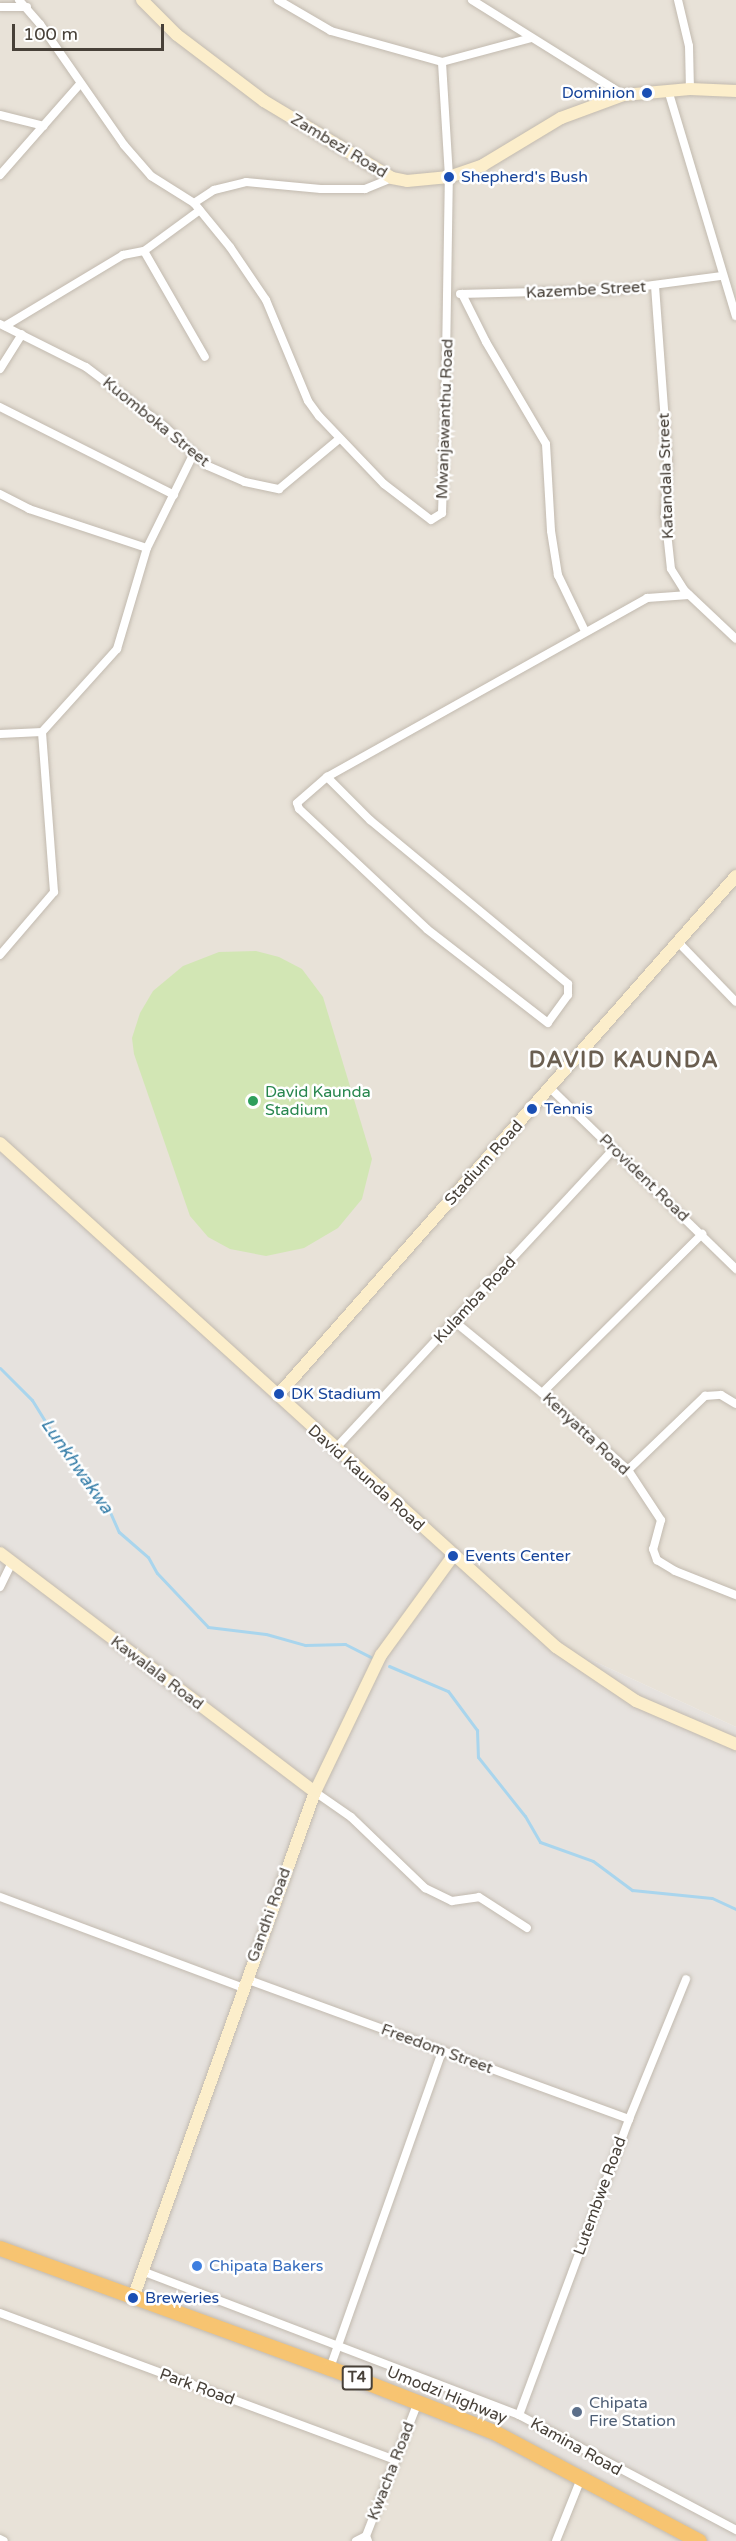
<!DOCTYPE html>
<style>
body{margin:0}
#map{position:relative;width:736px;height:2541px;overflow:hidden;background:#f4f0e9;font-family:"Varela Round",sans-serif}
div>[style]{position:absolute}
.residential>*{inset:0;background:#e8e2d8}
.industrial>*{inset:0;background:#e6e2de}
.green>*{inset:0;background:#d2e6b4}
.stream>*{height:3px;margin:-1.5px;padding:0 1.5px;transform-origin:1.5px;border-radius:1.5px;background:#a9d5ed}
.roads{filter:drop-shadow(0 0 2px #c2baaf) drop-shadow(0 0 2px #c2baaf)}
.street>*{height:8px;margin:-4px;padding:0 4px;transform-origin:4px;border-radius:4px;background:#fff}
.secondary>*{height:12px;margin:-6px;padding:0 6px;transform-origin:6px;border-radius:6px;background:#fceecb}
.highway>*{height:15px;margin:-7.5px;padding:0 7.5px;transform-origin:7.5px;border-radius:7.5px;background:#f7c471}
.dots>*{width:16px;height:16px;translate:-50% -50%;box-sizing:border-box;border:3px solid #fff;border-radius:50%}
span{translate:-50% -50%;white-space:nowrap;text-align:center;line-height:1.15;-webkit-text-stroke:5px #fff;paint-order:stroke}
.shield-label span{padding:2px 4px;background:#fff;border:2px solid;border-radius:4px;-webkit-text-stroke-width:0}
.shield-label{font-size:15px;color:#474038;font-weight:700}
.transit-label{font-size:16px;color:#164399}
.right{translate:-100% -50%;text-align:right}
.left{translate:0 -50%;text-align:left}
.street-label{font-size:16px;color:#474038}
.leisure-label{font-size:16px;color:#27864d}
.shop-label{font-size:16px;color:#366cbe}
.service-label{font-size:16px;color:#4e5e75}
.water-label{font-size:18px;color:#337ca7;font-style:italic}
.district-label{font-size:22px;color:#6a5e50;font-weight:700;letter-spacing:1.5px}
.scale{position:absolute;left:12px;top:24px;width:152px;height:27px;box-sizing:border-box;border:3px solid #474038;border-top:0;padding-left:8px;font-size:18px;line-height:21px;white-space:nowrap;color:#474038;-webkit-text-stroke:4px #fff;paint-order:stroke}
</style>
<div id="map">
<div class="residential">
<i style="clip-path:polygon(0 0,736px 0,736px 1727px,559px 1645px,0 1151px)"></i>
<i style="clip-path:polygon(0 2249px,494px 2432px,688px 2541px,0 2541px)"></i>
</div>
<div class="industrial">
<i style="clip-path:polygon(0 1151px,559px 1645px,736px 1727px,736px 2541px,689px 2541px,580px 2480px,0 2250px)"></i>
</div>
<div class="green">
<i style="clip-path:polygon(256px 951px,279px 957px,302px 969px,323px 997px,372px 1159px,362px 1199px,338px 1228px,304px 1248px,266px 1256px,230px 1249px,208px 1237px,190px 1216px,134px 1054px,132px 1038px,140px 1013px,153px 991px,183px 966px,219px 952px)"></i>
</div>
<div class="stream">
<i style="left:0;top:1368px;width:45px;rotate:45deg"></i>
<i style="left:32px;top:1400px;width:89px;rotate:58.3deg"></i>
<i style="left:79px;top:1476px;width:36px;rotate:44deg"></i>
<i style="left:105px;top:1501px;width:34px;rotate:66deg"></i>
<i style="left:119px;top:1532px;width:38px;rotate:41deg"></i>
<i style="left:148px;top:1557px;width:18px;rotate:61deg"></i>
<i style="left:157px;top:1573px;width:74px;rotate:46.6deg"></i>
<i style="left:208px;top:1627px;width:58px;rotate:6.9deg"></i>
<i style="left:266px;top:1634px;width:41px;rotate:15.8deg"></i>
<i style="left:305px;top:1645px;width:40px;rotate:-1.4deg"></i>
<i style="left:345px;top:1644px;width:29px;rotate:27deg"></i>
<i style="left:389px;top:1666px;width:64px;rotate:23deg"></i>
<i style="left:448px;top:1691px;width:49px;rotate:53.4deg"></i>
<i style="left:477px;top:1730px;width:27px;rotate:88deg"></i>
<i style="left:478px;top:1757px;width:75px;rotate:51.5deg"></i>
<i style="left:525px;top:1816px;width:30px;rotate:60deg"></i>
<i style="left:540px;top:1842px;width:56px;rotate:19.7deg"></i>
<i style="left:593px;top:1861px;width:49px;rotate:36.6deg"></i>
<i style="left:632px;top:1890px;width:80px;rotate:5.7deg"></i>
<i style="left:712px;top:1898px;width:26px;rotate:25deg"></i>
</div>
<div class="roads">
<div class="street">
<i style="left:19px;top:0;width:32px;rotate:49deg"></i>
<i style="left:40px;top:24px;width:147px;rotate:55.2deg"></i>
<i style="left:124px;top:145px;width:41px;rotate:48.9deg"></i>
<i style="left:151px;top:176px;width:51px;rotate:32.1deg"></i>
<i style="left:194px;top:203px;width:57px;rotate:50.7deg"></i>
<i style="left:230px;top:247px;width:64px;rotate:55.8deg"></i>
<i style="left:266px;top:300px;width:109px;rotate:67.4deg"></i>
<i style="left:308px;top:401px;width:19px;rotate:54deg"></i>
<i style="left:319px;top:416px;width:94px;rotate:46.3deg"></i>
<i style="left:384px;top:484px;width:59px;rotate:37.5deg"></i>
<i style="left:431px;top:520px;width:13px;rotate:-32deg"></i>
<i style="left:442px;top:513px;width:90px;rotate:-88.1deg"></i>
<i style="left:445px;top:423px;width:246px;rotate:-89.1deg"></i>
<i style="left:449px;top:177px;width:115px;rotate:-93.5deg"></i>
<i style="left:278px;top:0;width:61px;rotate:30.3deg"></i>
<i style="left:331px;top:31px;width:115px;rotate:15.6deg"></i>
<i style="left:442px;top:62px;width:92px;rotate:-15.1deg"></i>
<i style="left:472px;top:0;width:179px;rotate:32deg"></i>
<i style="left:678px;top:0;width:47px;rotate:76.6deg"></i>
<i style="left:689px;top:46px;width:43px;rotate:88.7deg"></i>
<i style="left:0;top:7px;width:27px"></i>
<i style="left:668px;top:90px;width:236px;rotate:73.3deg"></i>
<i style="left:0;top:115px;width:45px;rotate:14deg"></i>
<i style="left:0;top:175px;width:120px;rotate:-48.7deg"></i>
<i style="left:194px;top:203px;width:24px;rotate:-33deg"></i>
<i style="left:214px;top:190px;width:33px;rotate:-14deg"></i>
<i style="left:246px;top:182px;width:75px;rotate:5.3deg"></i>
<i style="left:321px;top:189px;width:44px"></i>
<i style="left:365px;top:189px;width:29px;rotate:-22deg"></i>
<i style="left:144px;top:251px;width:122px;rotate:60.1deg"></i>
<i style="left:655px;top:286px;width:175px;rotate:85.8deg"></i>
<i style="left:668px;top:461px;width:53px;rotate:93.2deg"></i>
<i style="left:665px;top:514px;width:55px;rotate:83.8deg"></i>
<i style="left:671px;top:569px;width:25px;rotate:58deg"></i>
<i style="left:684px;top:590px;width:71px;rotate:43.3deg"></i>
<i style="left:460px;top:294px;width:155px;rotate:-1.5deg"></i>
<i style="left:615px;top:290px;width:108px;rotate:-7.5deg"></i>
<i style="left:462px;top:294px;width:54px;rotate:63.4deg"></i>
<i style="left:486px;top:342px;width:118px;rotate:59.5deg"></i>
<i style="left:546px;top:444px;width:87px;rotate:86.7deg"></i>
<i style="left:551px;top:531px;width:45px;rotate:81deg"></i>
<i style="left:558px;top:575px;width:62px;rotate:64.3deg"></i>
<i style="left:0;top:324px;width:96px;rotate:26.6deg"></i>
<i style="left:86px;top:367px;width:98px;rotate:37.1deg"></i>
<i style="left:164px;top:426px;width:59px;rotate:42.3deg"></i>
<i style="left:208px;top:466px;width:40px;rotate:23.4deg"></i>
<i style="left:245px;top:482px;width:35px;rotate:12deg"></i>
<i style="left:279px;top:489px;width:78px;rotate:-39.8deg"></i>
<i style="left:5px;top:326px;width:138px;rotate:-31deg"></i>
<i style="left:123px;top:255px;width:21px;rotate:-11deg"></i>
<i style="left:144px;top:251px;width:69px;rotate:-36.2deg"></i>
<i style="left:0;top:369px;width:41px;rotate:-57.8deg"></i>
<i style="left:0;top:407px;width:195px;rotate:26.8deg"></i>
<i style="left:0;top:494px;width:33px;rotate:27deg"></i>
<i style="left:29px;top:509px;width:124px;rotate:18.3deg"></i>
<i style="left:0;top:734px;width:42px;rotate:-2.7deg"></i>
<i style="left:42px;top:732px;width:112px;rotate:-47.9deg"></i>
<i style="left:117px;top:649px;width:105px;rotate:-73.5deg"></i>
<i style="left:147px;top:548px;width:104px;rotate:-63.7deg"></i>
<i style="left:327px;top:777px;width:61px;rotate:45deg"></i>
<i style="left:370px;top:820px;width:257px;rotate:39.6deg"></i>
<i style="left:568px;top:984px;width:11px;rotate:90deg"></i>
<i style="left:568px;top:995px;width:34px;rotate:126deg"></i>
<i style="left:548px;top:1023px;width:153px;rotate:-142.2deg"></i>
<i style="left:427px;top:929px;width:175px;rotate:-136.8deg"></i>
<i style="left:299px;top:809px;width:6px;rotate:-108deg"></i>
<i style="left:297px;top:803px;width:40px;rotate:-41deg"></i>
<i style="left:327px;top:777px;width:367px;rotate:-29.2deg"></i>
<i style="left:647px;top:598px;width:42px;rotate:-4.1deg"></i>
<i style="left:678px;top:942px;width:83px;rotate:46deg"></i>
<i style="left:0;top:955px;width:83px;rotate:-49.4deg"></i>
<i style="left:54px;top:892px;width:160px;rotate:-94.3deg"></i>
<i style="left:550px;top:1088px;width:260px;rotate:44.2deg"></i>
<i style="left:455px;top:1322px;width:112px;rotate:39.2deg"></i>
<i style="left:542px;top:1393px;width:115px;rotate:41.8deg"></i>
<i style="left:628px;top:1470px;width:60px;rotate:56.6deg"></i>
<i style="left:661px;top:1520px;width:30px;rotate:105deg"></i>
<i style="left:653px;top:1549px;width:12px;rotate:70deg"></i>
<i style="left:657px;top:1560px;width:21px;rotate:31deg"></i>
<i style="left:675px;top:1571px;width:66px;rotate:21.5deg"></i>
<i style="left:542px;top:1393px;width:226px;rotate:-44.8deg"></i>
<i style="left:334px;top:1450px;width:411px;rotate:-47.1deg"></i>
<i style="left:628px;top:1470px;width:107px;rotate:-43.9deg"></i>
<i style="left:705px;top:1396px;width:16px;rotate:-4deg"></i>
<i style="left:721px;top:1395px;width:17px;rotate:31deg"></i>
<i style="left:0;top:1587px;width:28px;rotate:-64deg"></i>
<i style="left:315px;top:1792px;width:44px;rotate:34.8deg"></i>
<i style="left:351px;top:1817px;width:103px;rotate:43.8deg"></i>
<i style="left:425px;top:1888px;width:30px;rotate:26deg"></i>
<i style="left:452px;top:1901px;width:27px;rotate:-8deg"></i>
<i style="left:479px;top:1897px;width:57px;rotate:32.9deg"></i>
<i style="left:0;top:1897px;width:259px;rotate:20.5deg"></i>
<i style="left:246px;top:1979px;width:408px;rotate:20.1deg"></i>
<i style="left:142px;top:2271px;width:404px;rotate:20.9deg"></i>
<i style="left:519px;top:2415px;width:246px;rotate:27.9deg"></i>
<i style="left:0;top:2313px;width:421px;rotate:20.4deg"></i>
<i style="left:330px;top:2368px;width:336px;rotate:-70.5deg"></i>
<i style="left:519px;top:2415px;width:316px;rotate:-69.6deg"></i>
<i style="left:629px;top:2119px;width:151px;rotate:-67.8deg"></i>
<i style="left:0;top:2539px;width:4px;rotate:27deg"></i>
<i style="left:356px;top:2541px;width:11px;rotate:-27deg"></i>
<i style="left:368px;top:2541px;width:5px;rotate:-112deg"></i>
<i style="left:366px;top:2536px;width:144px;rotate:-68.8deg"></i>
<i style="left:556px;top:2541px;width:70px;rotate:-68.2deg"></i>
</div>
<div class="secondary">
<i style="left:142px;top:0;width:49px;rotate:45deg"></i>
<i style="left:177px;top:35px;width:109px;rotate:37.2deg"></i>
<i style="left:264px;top:101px;width:149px;rotate:31deg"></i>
<i style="left:392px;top:178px;width:15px;rotate:11deg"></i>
<i style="left:407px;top:181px;width:42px;rotate:-5.4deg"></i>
<i style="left:449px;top:177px;width:36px;rotate:-19deg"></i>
<i style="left:483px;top:165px;width:91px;rotate:-31.1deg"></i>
<i style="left:561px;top:118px;width:67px;rotate:-20.1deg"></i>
<i style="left:624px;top:95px;width:66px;rotate:-5.2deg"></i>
<i style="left:690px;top:89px;width:46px;rotate:2.5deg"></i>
<i style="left:0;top:1143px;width:750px;rotate:42.19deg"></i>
<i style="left:556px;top:1647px;width:97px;rotate:34deg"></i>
<i style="left:636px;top:1701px;width:109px;rotate:23.3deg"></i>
<i style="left:279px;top:1394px;width:691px;rotate:-48.58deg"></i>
<i style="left:0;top:1553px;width:395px;rotate:37.2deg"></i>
<i style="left:133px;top:2298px;width:538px;rotate:-70.22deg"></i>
<i style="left:315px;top:1792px;width:152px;rotate:-64.3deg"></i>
<i style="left:381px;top:1655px;width:122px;rotate:-54deg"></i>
</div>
<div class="highway">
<i style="left:0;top:2248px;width:351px;rotate:20deg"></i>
<i style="left:330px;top:2368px;width:176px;rotate:21.3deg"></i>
<i style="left:494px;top:2432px;width:232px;rotate:28deg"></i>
</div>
</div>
<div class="dots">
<i style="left:647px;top:93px;background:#1a4fb4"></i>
<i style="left:449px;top:177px;background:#1a4fb4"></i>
<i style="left:253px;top:1101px;background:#2e9e5b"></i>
<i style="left:532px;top:1109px;background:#1a4fb4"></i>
<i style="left:279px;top:1394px;background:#1a4fb4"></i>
<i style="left:453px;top:1556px;background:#1a4fb4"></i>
<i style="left:197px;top:2266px;background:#3f7fe0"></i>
<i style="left:133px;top:2298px;background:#1a4fb4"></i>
<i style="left:577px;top:2412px;background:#5c6f8a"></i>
</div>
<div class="shield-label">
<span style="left:357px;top:2378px">T4</span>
</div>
<div class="transit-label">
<span class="right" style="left:635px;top:93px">Dominion</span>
<span class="left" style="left:461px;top:177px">Shepherd's Bush</span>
<span class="left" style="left:544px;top:1109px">Tennis</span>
<span class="left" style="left:291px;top:1394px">DK Stadium</span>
<span class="left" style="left:465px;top:1556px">Events Center</span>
<span class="left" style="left:145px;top:2298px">Breweries</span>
</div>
<div class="street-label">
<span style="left:339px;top:146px;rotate:31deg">Zambezi Road</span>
<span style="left:586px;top:290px;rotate:-3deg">Kazembe Street</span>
<span style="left:445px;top:419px;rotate:-88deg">Mwanjawanthu Road</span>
<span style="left:156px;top:422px;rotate:39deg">Kuomboka Street</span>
<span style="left:666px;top:476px;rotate:-92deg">Katandala Street</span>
<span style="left:484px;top:1163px;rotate:-48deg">Stadium Road</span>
<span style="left:644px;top:1178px;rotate:44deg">Provident Road</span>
<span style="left:475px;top:1300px;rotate:-47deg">Kulamba Road</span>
<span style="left:586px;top:1434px;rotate:43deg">Kenyatta Road</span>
<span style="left:366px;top:1478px;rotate:42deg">David Kaunda Road</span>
<span style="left:157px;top:1673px;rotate:37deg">Kawalala Road</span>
<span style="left:269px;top:1915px;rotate:-70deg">Gandhi Road</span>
<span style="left:437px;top:2049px;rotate:20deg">Freedom Street</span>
<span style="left:600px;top:2196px;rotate:-70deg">Lutembwe Road</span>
<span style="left:197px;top:2387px;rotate:20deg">Park Road</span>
<span style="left:447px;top:2395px;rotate:22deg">Umodzi Highway</span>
<span style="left:576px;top:2447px;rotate:29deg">Kamina Road</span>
<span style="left:391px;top:2471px;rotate:-69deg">Kwacha Road</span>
</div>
<div class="leisure-label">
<span class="left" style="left:265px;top:1101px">David Kaunda<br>Stadium</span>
</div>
<div class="shop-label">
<span class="left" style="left:209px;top:2266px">Chipata Bakers</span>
</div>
<div class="service-label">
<span class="left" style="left:589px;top:2412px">Chipata<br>Fire Station</span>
</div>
<div class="water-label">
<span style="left:77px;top:1466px;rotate:55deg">Lunkhwakwa</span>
</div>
<div class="district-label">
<span style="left:624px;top:1061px">DAVID KAUNDA</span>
</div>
<div class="scale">100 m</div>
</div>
